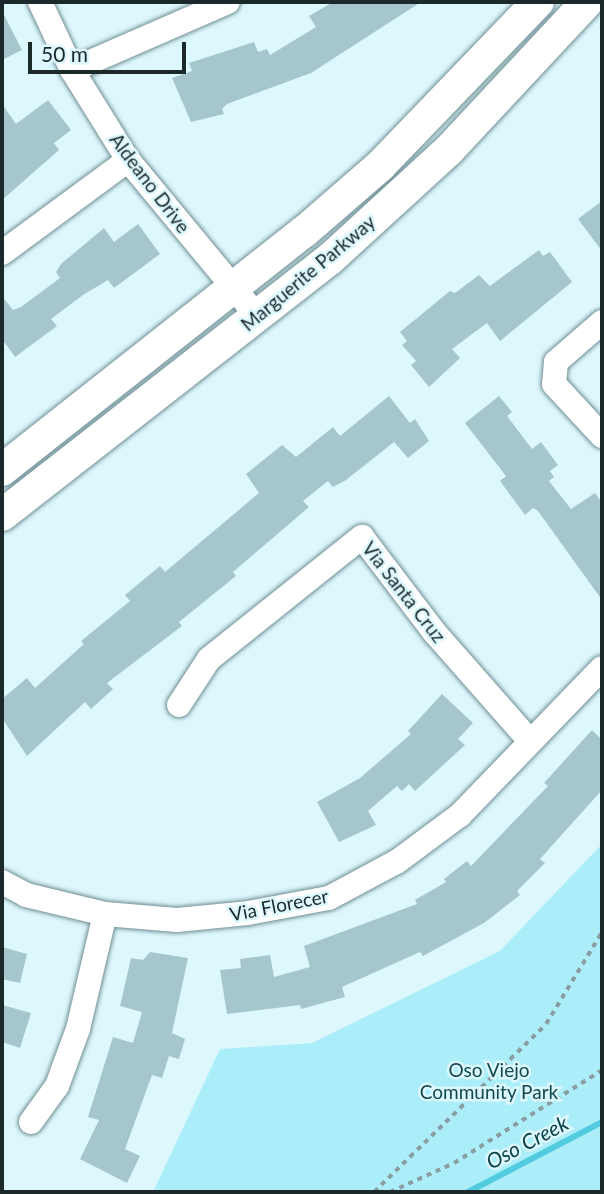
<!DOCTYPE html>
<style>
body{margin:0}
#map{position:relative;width:604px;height:1194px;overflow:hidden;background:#ddf8fd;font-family:Lato,sans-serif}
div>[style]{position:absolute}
.green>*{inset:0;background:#abeefa}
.stream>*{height:6px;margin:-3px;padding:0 3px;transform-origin:3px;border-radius:3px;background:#52cbde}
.building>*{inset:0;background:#a5c6cc}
.path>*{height:3.5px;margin-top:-1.75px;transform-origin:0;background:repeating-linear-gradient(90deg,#899ea2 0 5px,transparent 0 10px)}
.roads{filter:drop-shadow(0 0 2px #708e94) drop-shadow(0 0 2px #708e94)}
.minor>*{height:24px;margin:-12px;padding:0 12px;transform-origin:12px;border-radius:12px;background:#fff}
.major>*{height:32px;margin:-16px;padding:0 16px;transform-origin:16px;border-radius:16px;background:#fff}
span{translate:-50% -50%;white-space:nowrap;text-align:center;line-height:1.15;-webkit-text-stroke:5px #ddf8fd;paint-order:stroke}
.street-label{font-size:19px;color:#1c292b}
.park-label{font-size:19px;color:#124850}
.water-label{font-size:21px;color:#063f47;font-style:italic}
.frame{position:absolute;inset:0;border:4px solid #1c292b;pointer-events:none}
.scale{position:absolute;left:28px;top:42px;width:158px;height:32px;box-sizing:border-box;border:4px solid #1c292b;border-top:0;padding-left:9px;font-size:21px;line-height:24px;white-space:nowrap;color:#1c292b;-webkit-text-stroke:5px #ddf8fd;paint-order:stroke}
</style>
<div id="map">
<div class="green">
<i style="clip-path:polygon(602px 844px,602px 1192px,153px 1192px,220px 1049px,312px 1043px,500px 951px)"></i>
</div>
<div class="stream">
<i style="left:468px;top:1192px;width:151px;rotate:-27.6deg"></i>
</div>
<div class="building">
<i style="clip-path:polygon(333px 2px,421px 2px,311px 73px,227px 104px,222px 109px,224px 114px,191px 122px,172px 78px,192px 71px,189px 63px,254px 42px,258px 52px,267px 49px,270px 55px,316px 27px,309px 16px)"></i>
<i style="clip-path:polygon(2px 11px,22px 50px,2px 60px)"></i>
<i style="clip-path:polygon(48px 100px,71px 130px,54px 143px,59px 150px,2px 200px,2px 104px,16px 124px)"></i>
<i style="clip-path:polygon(602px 201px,602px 251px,578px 219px)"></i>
<i style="clip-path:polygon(138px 224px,160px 254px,114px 288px,108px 280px,83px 295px,51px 319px,57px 326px,15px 357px,2px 339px,2px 296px,13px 310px,21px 307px,60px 278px,56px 272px,61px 264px,104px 228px,114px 242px)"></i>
<i style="clip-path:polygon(539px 250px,543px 256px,550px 252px,572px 282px,500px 341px,487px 323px,452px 349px,460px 358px,429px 387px,411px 365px,416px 361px,402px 345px,407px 341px,400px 332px,450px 291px,455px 293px,479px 275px,490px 286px)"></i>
<i style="clip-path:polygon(389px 396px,410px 423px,415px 419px,429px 441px,408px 458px,394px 442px,346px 480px,333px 487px,328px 481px,303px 501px,309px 507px,233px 572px,236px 576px,179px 622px,182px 626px,107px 683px,113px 689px,91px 709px,85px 702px,27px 756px,2px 718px,2px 699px,27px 678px,35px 688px,84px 644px,81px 641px,130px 601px,125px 595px,160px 566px,165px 572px,259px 493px,246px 474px,282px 445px,296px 457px,333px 427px,340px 436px)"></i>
<i style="clip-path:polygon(499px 396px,512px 412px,507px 416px,532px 449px,541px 442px,558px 465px,550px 471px,554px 477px,549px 481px,571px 509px,595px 493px,602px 503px,602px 600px,538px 511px,533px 508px,525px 515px,500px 481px,506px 476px,465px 423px)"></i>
<i style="clip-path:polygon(442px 694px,473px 723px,458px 739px,465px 745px,415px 791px,409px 784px,402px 791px,397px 786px,368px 811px,376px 825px,339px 842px,317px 802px,360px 778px,411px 734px,408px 731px)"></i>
<i style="clip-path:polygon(592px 730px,602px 740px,602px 790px,540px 859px,545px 863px,517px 891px,520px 895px,484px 923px,423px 956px,420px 952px,342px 987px,345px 997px,301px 1009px,300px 1005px,227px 1014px,220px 970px,241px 968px,240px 959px,270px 955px,274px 977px,310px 967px,304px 946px,417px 904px,415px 900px,446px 882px,444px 879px,467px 861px,471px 866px,548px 786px,544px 783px)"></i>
<i style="clip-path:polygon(2px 947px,27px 954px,20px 983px,2px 979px)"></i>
<i style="clip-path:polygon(150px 952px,188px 958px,172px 1033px,185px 1039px,179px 1059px,169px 1056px,162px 1078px,152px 1075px,125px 1149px,140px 1156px,127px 1183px,80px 1159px,99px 1120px,88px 1117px,113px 1037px,133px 1043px,142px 1012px,120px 1006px,131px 958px,143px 960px)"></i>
<i style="clip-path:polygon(2px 1005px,31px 1013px,20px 1048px,2px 1042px)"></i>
</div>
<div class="path">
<i style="left:374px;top:1192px;width:240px;rotate:-44.3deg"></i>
<i style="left:546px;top:1024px;width:108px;rotate:-58.7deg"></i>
<i style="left:390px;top:1192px;width:70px;rotate:-24.4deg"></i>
<i style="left:454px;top:1163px;width:175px;rotate:-32.1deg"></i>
</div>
<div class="roads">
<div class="minor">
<i style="left:40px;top:2px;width:75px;rotate:64.8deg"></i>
<i style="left:72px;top:70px;width:106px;rotate:58.1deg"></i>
<i style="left:128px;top:160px;width:202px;rotate:50.4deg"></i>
<i style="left:72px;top:70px;width:170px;rotate:-23.6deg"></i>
<i style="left:2px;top:253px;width:157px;rotate:-36.4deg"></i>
<i style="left:602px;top:322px;width:61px;rotate:139deg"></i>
<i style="left:556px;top:362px;width:22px;rotate:95deg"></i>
<i style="left:554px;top:384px;width:71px;rotate:47.3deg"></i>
<i style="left:179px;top:705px;width:55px;rotate:-56.9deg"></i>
<i style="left:209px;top:659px;width:196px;rotate:-38.6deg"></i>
<i style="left:362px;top:537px;width:121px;rotate:52.8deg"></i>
<i style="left:435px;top:633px;width:142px;rotate:48.7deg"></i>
<i style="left:2px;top:882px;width:27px;rotate:28deg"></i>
<i style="left:26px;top:895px;width:81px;rotate:13.5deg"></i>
<i style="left:105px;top:914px;width:72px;rotate:4.8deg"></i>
<i style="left:177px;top:920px;width:71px;rotate:-5.6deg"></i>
<i style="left:248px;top:913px;width:82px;rotate:-10.5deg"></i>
<i style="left:329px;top:898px;width:78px;rotate:-28.2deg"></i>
<i style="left:398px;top:861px;width:77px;rotate:-36.6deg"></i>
<i style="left:460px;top:815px;width:204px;rotate:-46deg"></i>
<i style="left:31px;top:1122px;width:44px;rotate:-54.2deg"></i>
<i style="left:57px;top:1086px;width:61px;rotate:-69.8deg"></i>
<i style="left:78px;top:1029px;width:118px;rotate:-76.8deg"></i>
</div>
<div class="major">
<i style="left:2px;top:470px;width:386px;rotate:-38.3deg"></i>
<i style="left:305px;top:231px;width:99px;rotate:-40.9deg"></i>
<i style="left:380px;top:166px;width:228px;rotate:-46.1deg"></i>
<i style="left:2px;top:515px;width:416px;rotate:-38deg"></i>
<i style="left:330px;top:259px;width:161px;rotate:-42.5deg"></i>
<i style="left:449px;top:150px;width:202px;rotate:-47deg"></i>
</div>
</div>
<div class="street-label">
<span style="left:150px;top:183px;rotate:53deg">Aldeano Drive</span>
<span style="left:308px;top:273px;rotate:-40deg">Marguerite Parkway</span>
<span style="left:404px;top:592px;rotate:52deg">Via Santa Cruz</span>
<span style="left:279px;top:905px;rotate:-11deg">Via Florecer</span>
</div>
<div class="park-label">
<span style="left:489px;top:1081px">Oso Viejo<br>Community Park</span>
</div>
<div class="water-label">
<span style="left:527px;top:1142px;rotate:-28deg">Oso Creek</span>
</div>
<div class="frame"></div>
<div class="scale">50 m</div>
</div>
